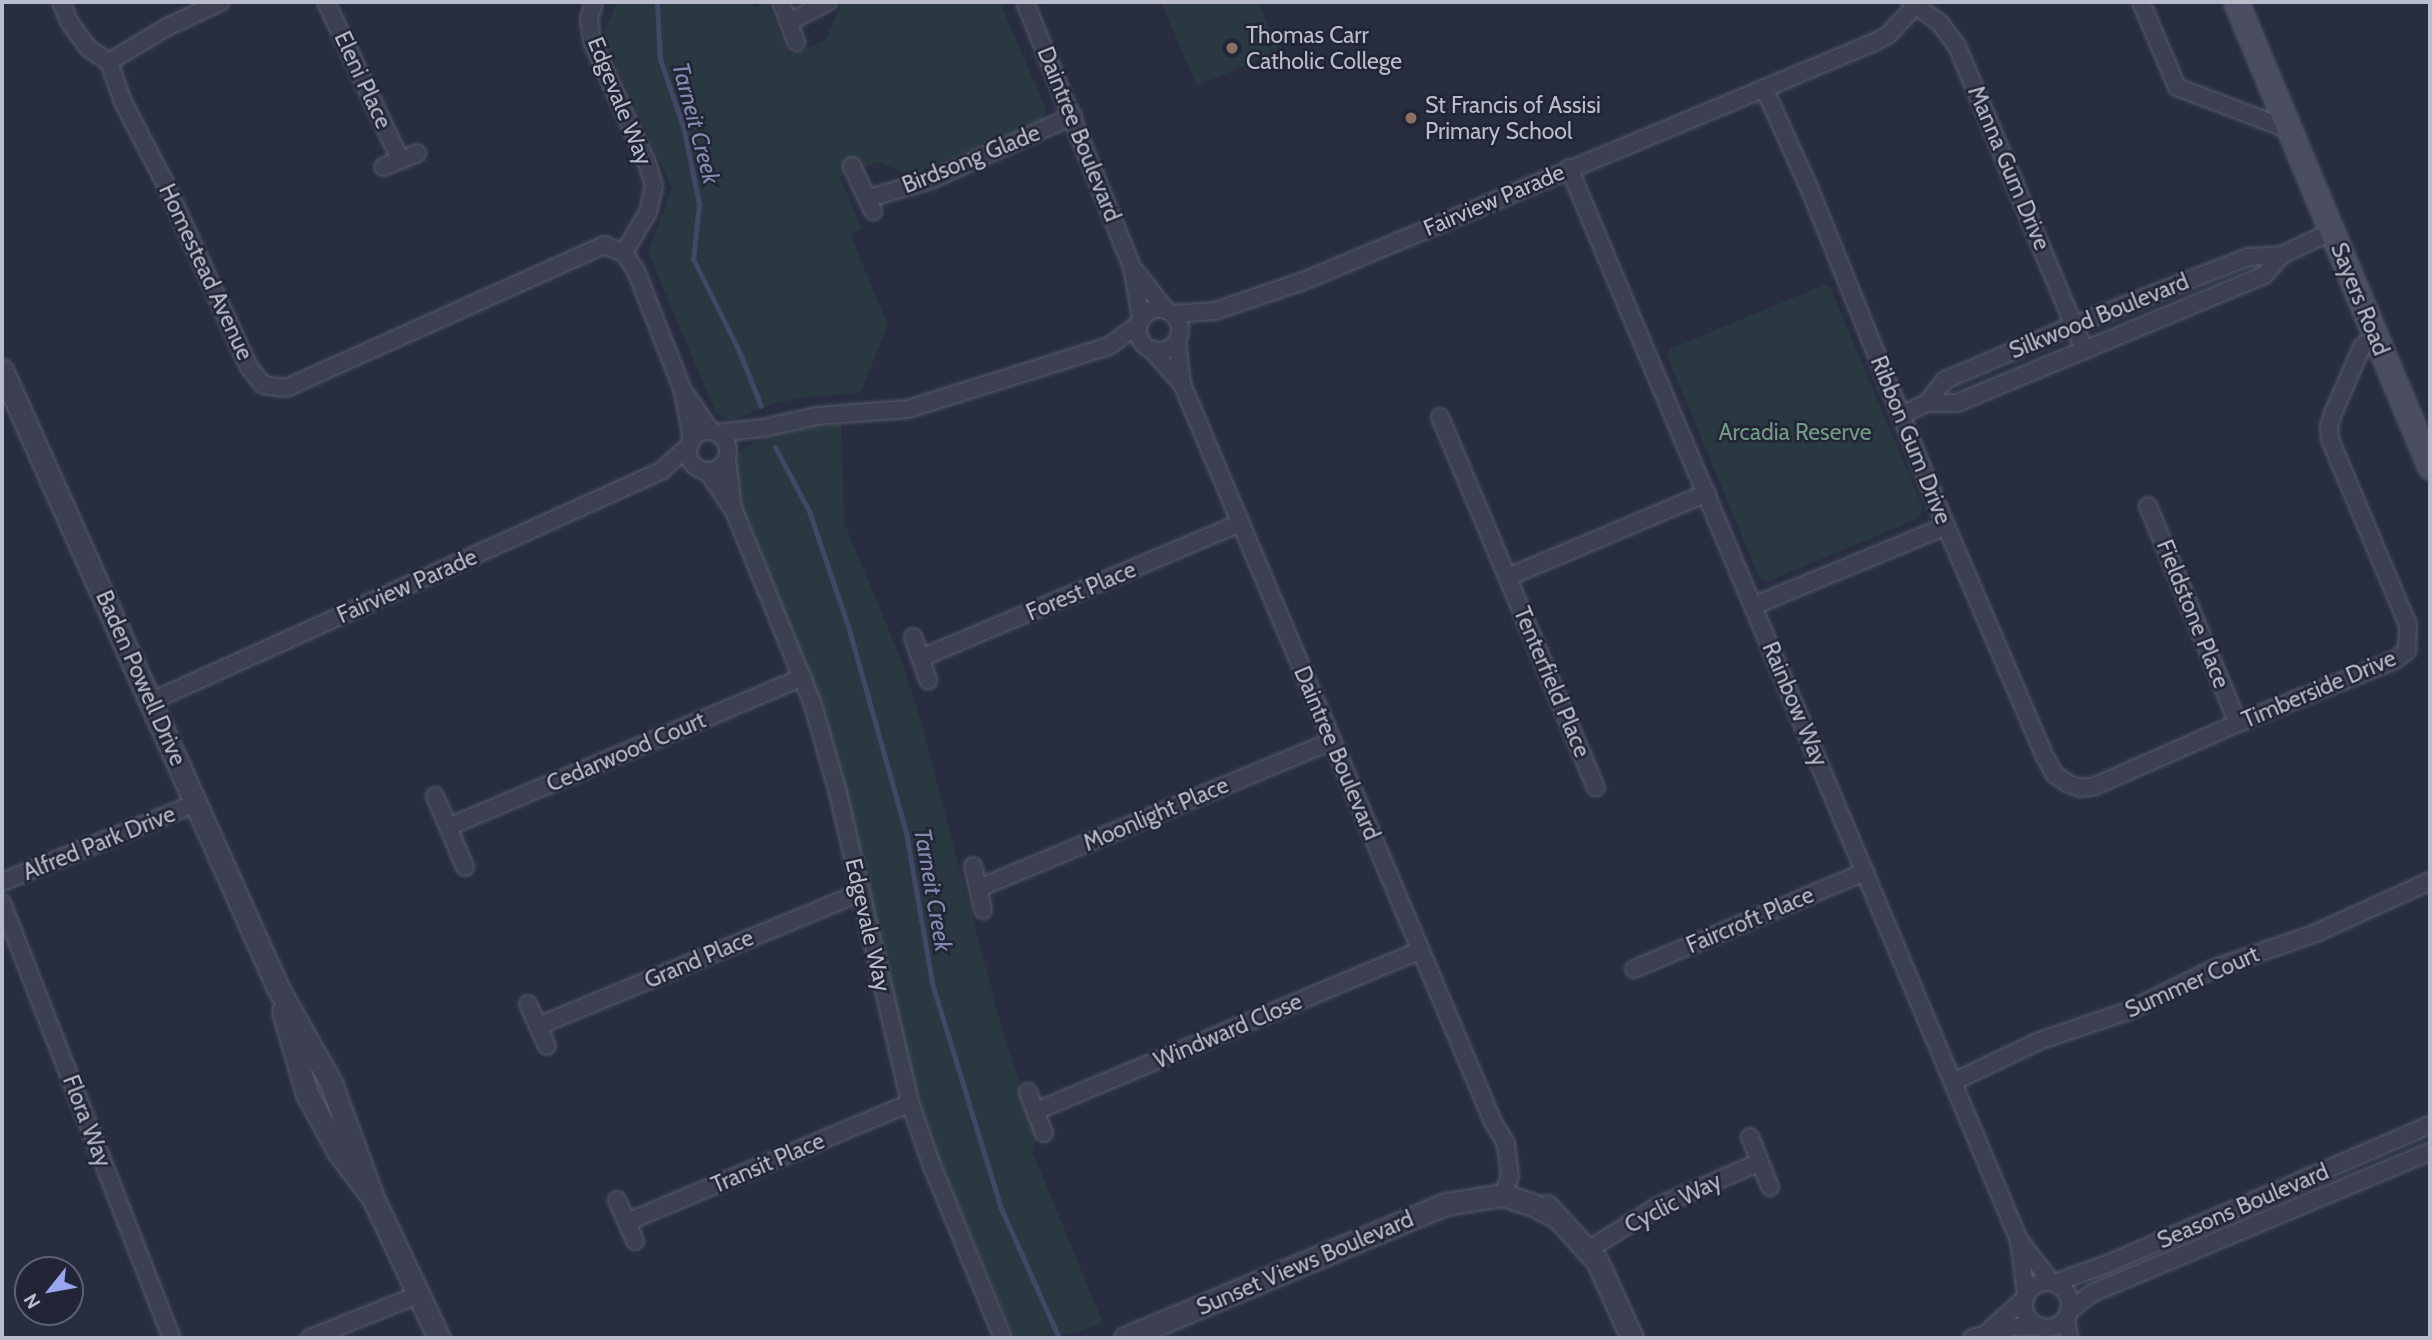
<!DOCTYPE html>
<style>
body{margin:0}
#map{position:relative;width:2432px;height:1340px;overflow:hidden;background:#282d40;font-family:Cabin,sans-serif}
div>[style]{position:absolute}
.green>*{inset:0;background:#2a3941}
.stream>*{height:5px;margin:-2.5px;padding:0 2.5px;transform-origin:2.5px;border-radius:2.5px;background:#404767}
.roads{filter:drop-shadow(0 0 2px #575b6a) drop-shadow(0 0 2px #575b6a)}
.minor>*{height:16px;margin:-8px;padding:0 8px;transform-origin:8px;border-radius:8px;background:#3c4050}
.minor>.ring{margin:-8px;padding:0;box-sizing:content-box;background:none;border:16px solid #3c4050;border-radius:50%}
.tertiary>*{height:21px;margin:-10.5px;padding:0 10.5px;transform-origin:10.5px;border-radius:10.5px;background:#3c4050}
.secondary>*{height:23px;margin:-11.5px;padding:0 11.5px;transform-origin:11.5px;border-radius:11.5px;background:#4b4e62}
.dots>*{width:19px;height:19px;translate:-50% -50%;box-sizing:border-box;border:4px solid #212535;border-radius:50%}
span{translate:-50% -50%;white-space:nowrap;text-align:center;line-height:1.15;-webkit-text-stroke:5px #212535;paint-order:stroke}
.poi-label{font-size:23px;color:#b9bcca}
.left{translate:0 -50%;text-align:left}
.street-label{font-size:23px;color:#b9bcca}
.park-label{font-size:23px;color:#729984}
.water-label{font-size:24px;color:#838caf;font-style:italic}
.frame{position:absolute;inset:0;border:4px solid #b9bcca;pointer-events:none}
.north{position:absolute;left:14px;top:1256px;width:70px;height:70px;box-sizing:border-box;background:#212535;border:2px solid #5e6171;border-radius:50%;rotate:239deg;font-size:19px;font-weight:700;line-height:28px;text-align:center;color:#b9bcca}
.north::after{content:'';display:block;margin:auto;width:24px;height:32px;background:#98a6f0;clip-path:polygon(50% 0,100% 100%,50% 72%,0 100%)}
</style>
<div id="map">
<div class="green">
<i style="clip-path:polygon(617px 2px,751px 2px,754px 8px,767px 3px,789px 55px,826px 40px,840px 6px,849px 2px,1000px 2px,1046px 110px,1042px 120px,911px 175px,878px 162px,840px 177px,862px 229px,850px 234px,888px 325px,860px 393px,806px 397px,773px 404px,732px 420px,716px 413px,648px 252px,672px 188px,603px 36px)"></i>
<i style="clip-path:polygon(1161px 2px,1258px 2px,1279px 51px,1197px 86px)"></i>
<i style="clip-path:polygon(1824px 285px,1830px 287px,1923px 508px,1919px 518px,1769px 581px,1759px 577px,1667px 356px,1670px 349px)"></i>
<i style="clip-path:polygon(841px 424px,844px 523px,901px 659px,920px 718px,1006px 1044px,1038px 1135px,1032px 1151px,1103px 1323px,1078px 1332px,1039px 1338px,1015px 1338px,938px 1157px,912px 1078px,827px 718px,740px 502px,733px 463px,743px 448px,776px 433px)"></i>
</div>
<div class="stream">
<i style="left:657px;top:2px;width:57px;rotate:87deg"></i>
<i style="left:660px;top:59px;width:71px;rotate:71.1deg"></i>
<i style="left:683px;top:126px;width:80px;rotate:78.4deg"></i>
<i style="left:699px;top:204px;width:55px;rotate:96.2deg"></i>
<i style="left:693px;top:259px;width:103px;rotate:63.4deg"></i>
<i style="left:739px;top:351px;width:59px;rotate:68.2deg"></i>
<i style="left:775px;top:447px;width:72px;rotate:62deg"></i>
<i style="left:809px;top:511px;width:121px;rotate:71.3deg"></i>
<i style="left:848px;top:626px;width:214px;rotate:74.3deg"></i>
<i style="left:906px;top:832px;width:153px;rotate:80.2deg"></i>
<i style="left:932px;top:983px;width:233px;rotate:73deg"></i>
<i style="left:1000px;top:1206px;width:145px;rotate:65.9deg"></i>
</div>
<div class="roads">
<div class="minor">
<i style="left:61px;top:2px;width:23px;rotate:67deg"></i>
<i style="left:70px;top:23px;width:31px;rotate:54deg"></i>
<i style="left:88px;top:48px;width:25px;rotate:34deg"></i>
<i style="left:109px;top:62px;width:42px;rotate:70.7deg"></i>
<i style="left:123px;top:102px;width:91px;rotate:62.6deg"></i>
<i style="left:165px;top:183px;width:202px;rotate:65.5deg"></i>
<i style="left:249px;top:367px;width:23px;rotate:52deg"></i>
<i style="left:263px;top:385px;width:23px;rotate:7deg"></i>
<i style="left:286px;top:388px;width:349px;rotate:-24.2deg"></i>
<i style="left:604px;top:245px;width:22px;rotate:22deg"></i>
<i style="left:326px;top:2px;width:174px;rotate:64.8deg"></i>
<i style="left:594px;top:2px;width:18px;rotate:106deg"></i>
<i style="left:589px;top:19px;width:22px;rotate:82deg"></i>
<i style="left:592px;top:41px;width:134px;rotate:65.7deg"></i>
<i style="left:647px;top:163px;width:24px;rotate:73deg"></i>
<i style="left:654px;top:186px;width:27px;rotate:103deg"></i>
<i style="left:648px;top:212px;width:48px;rotate:120.3deg"></i>
<i style="left:624px;top:253px;width:22px;rotate:56deg"></i>
<i style="left:636px;top:271px;width:129px;rotate:68.6deg"></i>
<i style="left:683px;top:391px;width:50px;rotate:79.6deg"></i>
<i style="left:781px;top:2px;width:43px;rotate:69.4deg"></i>
<i style="left:1025px;top:2px;width:286px;rotate:68deg"></i>
<i style="left:1132px;top:267px;width:52px;rotate:80deg"></i>
<i style="left:1911px;top:2px;width:36px;rotate:36deg"></i>
<i style="left:1940px;top:23px;width:29px;rotate:54deg"></i>
<i style="left:1957px;top:46px;width:329px;rotate:67.3deg"></i>
<i style="left:2141px;top:2px;width:92px;rotate:67deg"></i>
<i style="left:2177px;top:87px;width:121px;rotate:20.8deg"></i>
<i style="left:789px;top:22px;width:44px;rotate:-27.1deg"></i>
<i style="left:109px;top:62px;width:70px;rotate:-31deg"></i>
<i style="left:169px;top:26px;width:57px;rotate:-24.8deg"></i>
<i style="left:1764px;top:88px;width:112px;rotate:65.7deg"></i>
<i style="left:1810px;top:190px;width:362px;rotate:68deg"></i>
<i style="left:1946px;top:526px;width:249px;rotate:66.8deg"></i>
<i style="left:2044px;top:755px;width:23px;rotate:61deg"></i>
<i style="left:2055px;top:775px;width:17px;rotate:33deg"></i>
<i style="left:2069px;top:784px;width:13px;rotate:18deg"></i>
<i style="left:2081px;top:788px;width:14px;rotate:-8deg"></i>
<i style="left:2095px;top:786px;width:156px;rotate:-23.8deg"></i>
<i style="left:2238px;top:723px;width:169px;rotate:-21.9deg"></i>
<i style="left:2395px;top:660px;width:15px;rotate:-37deg"></i>
<i style="left:2407px;top:651px;width:26px;rotate:-88deg"></i>
<i style="left:2408px;top:625px;width:202px;rotate:-112.8deg"></i>
<i style="left:2330px;top:439px;width:13px;rotate:-94deg"></i>
<i style="left:2329px;top:426px;width:16px;rotate:-72deg"></i>
<i style="left:2334px;top:411px;width:70px;rotate:-66.4deg"></i>
<i style="left:2362px;top:347px;width:17px;rotate:-40deg"></i>
<i style="left:852px;top:166px;width:50px;rotate:65deg"></i>
<i style="left:383px;top:167px;width:37px;rotate:-22deg"></i>
<i style="left:1569px;top:168px;width:1163px;rotate:67.23deg"></i>
<i style="left:2019px;top:1240px;width:55px;rotate:82.7deg"></i>
<i style="left:869px;top:198px;width:65px;rotate:-16.2deg"></i>
<i style="left:931px;top:180px;width:156px;rotate:-24.3deg"></i>
<i style="left:1136px;top:272px;width:47px;rotate:51.9deg"></i>
<i class="ring" style="left:1138px;top:309px;width:26px;height:26px"></i>
<i style="left:1173px;top:314px;width:42px;rotate:-4.1deg"></i>
<i style="left:1215px;top:311px;width:96px;rotate:-18.8deg"></i>
<i style="left:1306px;top:280px;width:617px;rotate:-22.7deg"></i>
<i style="left:1875px;top:42px;width:15px;rotate:-28deg"></i>
<i style="left:1888px;top:35px;width:40px;rotate:-47deg"></i>
<i style="left:1177px;top:341px;width:43px;rotate:83.4deg"></i>
<i style="left:1151px;top:349px;width:47px;rotate:48.5deg"></i>
<i style="left:1182px;top:384px;width:801px;rotate:67.15deg"></i>
<i style="left:1493px;top:1122px;width:26px;rotate:59deg"></i>
<i style="left:1506px;top:1144px;width:32px;rotate:83deg"></i>
<i style="left:1510px;top:1176px;width:20px;rotate:110deg"></i>
<i style="left:687px;top:396px;width:42px;rotate:55.6deg"></i>
<i style="left:1927px;top:403px;width:29px;rotate:-52deg"></i>
<i style="left:1945px;top:380px;width:140px;rotate:-23.1deg"></i>
<i style="left:2074px;top:325px;width:187px;rotate:-21.3deg"></i>
<i style="left:2248px;top:257px;width:34px;rotate:-3deg"></i>
<i style="left:1901px;top:415px;width:29px;rotate:-25deg"></i>
<i style="left:1927px;top:403px;width:30px"></i>
<i style="left:1957px;top:403px;width:333px;rotate:-22.6deg"></i>
<i style="left:2264px;top:275px;width:27px;rotate:-48deg"></i>
<i style="left:2282px;top:255px;width:55px;rotate:-25.6deg"></i>
<i style="left:1440px;top:417px;width:402px;rotate:67.2deg"></i>
<i class="ring" style="left:688px;top:431px;width:24px;height:24px"></i>
<i style="left:718px;top:433px;width:45px;rotate:-6.3deg"></i>
<i style="left:763px;top:428px;width:55px;rotate:-12.5deg"></i>
<i style="left:817px;top:416px;width:91px;rotate:-4.4deg"></i>
<i style="left:908px;top:409px;width:211px;rotate:-17.4deg"></i>
<i style="left:1109px;top:346px;width:36px;rotate:-36deg"></i>
<i style="left:727px;top:460px;width:48px;rotate:82.9deg"></i>
<i style="left:707px;top:471px;width:48px;rotate:56deg"></i>
<i style="left:734px;top:511px;width:209px;rotate:67.8deg"></i>
<i style="left:813px;top:705px;width:91px;rotate:74.1deg"></i>
<i style="left:838px;top:793px;width:318px;rotate:76.9deg"></i>
<i style="left:910px;top:1103px;width:67px;rotate:70.8deg"></i>
<i style="left:932px;top:1166px;width:186px;rotate:67.6deg"></i>
<i style="left:2148px;top:506px;width:235px;rotate:67.5deg"></i>
<i style="left:1508px;top:577px;width:216px;rotate:-22.9deg"></i>
<i style="left:1753px;top:606px;width:209px;rotate:-22.5deg"></i>
<i style="left:913px;top:637px;width:46px;rotate:70.8deg"></i>
<i style="left:921px;top:658px;width:347px;rotate:-22.9deg"></i>
<i style="left:152px;top:701px;width:559px;rotate:-24.32deg"></i>
<i style="left:661px;top:471px;width:38px;rotate:-42deg"></i>
<i style="left:435px;top:796px;width:77px;rotate:67.1deg"></i>
<i style="left:448px;top:827px;width:385px;rotate:-22.9deg"></i>
<i style="left:973px;top:866px;width:45px;rotate:77.2deg"></i>
<i style="left:2px;top:882px;width:210px;rotate:-22.1deg"></i>
<i style="left:979px;top:888px;width:382px;rotate:-22.6deg"></i>
<i style="left:2px;top:903px;width:467px;rotate:68.7deg"></i>
<i style="left:1634px;top:969px;width:251px;rotate:-22.8deg"></i>
<i style="left:528px;top:1004px;width:46px;rotate:65.7deg"></i>
<i style="left:538px;top:1026px;width:350px;rotate:-22.5deg"></i>
<i style="left:1953px;top:1082px;width:95px;rotate:-25.5deg"></i>
<i style="left:2039px;top:1041px;width:94px;rotate:-18.6deg"></i>
<i style="left:2128px;top:1011px;width:100px;rotate:-26.1deg"></i>
<i style="left:2218px;top:967px;width:104px;rotate:-19.1deg"></i>
<i style="left:2316px;top:933px;width:125px;rotate:-24.5deg"></i>
<i style="left:1028px;top:1092px;width:44px;rotate:68.7deg"></i>
<i style="left:1036px;top:1111px;width:416px;rotate:-22.7deg"></i>
<i style="left:1750px;top:1137px;width:54px;rotate:68.2deg"></i>
<i style="left:617px;top:1200px;width:45px;rotate:66.3deg"></i>
<i style="left:627px;top:1222px;width:307px;rotate:-22.8deg"></i>
<i style="left:2020px;top:1241px;width:51px;rotate:52.9deg"></i>
<i style="left:1588px;top:1250px;width:83px;rotate:-32.2deg"></i>
<i style="left:1658px;top:1206px;width:111px;rotate:-23.3deg"></i>
<i class="ring" style="left:2024px;top:1282px;width:30px;height:30px"></i>
<i style="left:2054px;top:1283px;width:56px;rotate:-19.7deg"></i>
<i style="left:2107px;top:1264px;width:352px;rotate:-23.3deg"></i>
<i style="left:2069px;top:1311px;width:29px;rotate:-38deg"></i>
<i style="left:2092px;top:1293px;width:18px;rotate:-22deg"></i>
<i style="left:2109px;top:1286px;width:348px;rotate:-22.7deg"></i>
<i style="left:2066px;top:1318px;width:20px;rotate:81deg"></i>
<i style="left:1990px;top:1330px;width:47px;rotate:-42.4deg"></i>
<i style="left:310px;top:1338px;width:118px;rotate:-21.8deg"></i>
<i style="left:1972px;top:1338px;width:42px;rotate:-15deg"></i>
<i style="left:2013px;top:1327px;width:25px;rotate:-2deg"></i>
</div>
<div class="tertiary">
<i style="left:2px;top:370px;width:677px;rotate:65.93deg"></i>
<i style="left:278px;top:988px;width:109px;rotate:60.8deg"></i>
<i style="left:331px;top:1083px;width:122px;rotate:69.9deg"></i>
<i style="left:283px;top:1011px;width:86px;rotate:73.9deg"></i>
<i style="left:307px;top:1094px;width:67px;rotate:61.5deg"></i>
<i style="left:339px;top:1153px;width:56px;rotate:52.9deg"></i>
<i style="left:373px;top:1198px;width:155px;rotate:64.8deg"></i>
<i style="left:1547px;top:1206px;width:74px;rotate:47.7deg"></i>
<i style="left:1597px;top:1261px;width:85px;rotate:65.6deg"></i>
<i style="left:1125px;top:1338px;width:348px;rotate:-22.7deg"></i>
<i style="left:1446px;top:1204px;width:58px;rotate:-9deg"></i>
<i style="left:1503px;top:1195px;width:29px;rotate:18deg"></i>
<i style="left:1531px;top:1204px;width:28px;rotate:27deg"></i>
</div>
<div class="secondary">
<i style="left:2236px;top:2px;width:504px;rotate:67.35deg"></i>
</div>
</div>
<div class="dots">
<i style="left:1232px;top:48px;background:#8d6e63"></i>
<i style="left:1411px;top:118px;background:#8d6e63"></i>
</div>
<div class="poi-label">
<span class="left" style="left:1246px;top:48px">Thomas Carr<br>Catholic College</span>
<span class="left" style="left:1425px;top:118px">St Francis of Assisi<br>Primary School</span>
</div>
<div class="street-label">
<span style="left:363px;top:80px;rotate:65deg">Eleni Place</span>
<span style="left:620px;top:101px;rotate:68deg">Edgevale Way</span>
<span style="left:1079px;top:134px;rotate:68deg">Daintree Boulevard</span>
<span style="left:971px;top:159px;rotate:-22deg">Birdsong Glade</span>
<span style="left:2009px;top:168px;rotate:67deg">Manna Gum Drive</span>
<span style="left:1494px;top:200px;rotate:-23deg">Fairview Parade</span>
<span style="left:206px;top:272px;rotate:65deg">Homestead Avenue</span>
<span style="left:2360px;top:299px;rotate:68deg">Sayers Road</span>
<span style="left:2099px;top:316px;rotate:-22deg">Silkwood Boulevard</span>
<span style="left:1911px;top:440px;rotate:68deg">Ribbon Gum Drive</span>
<span style="left:407px;top:586px;rotate:-24deg">Fairview Parade</span>
<span style="left:1081px;top:591px;rotate:-23deg">Forest Place</span>
<span style="left:2193px;top:614px;rotate:68deg">Fieldstone Place</span>
<span style="left:141px;top:678px;rotate:66deg">Baden Powell Drive</span>
<span style="left:1552px;top:682px;rotate:67deg">Tenterfield Place</span>
<span style="left:2319px;top:689px;rotate:-23deg">Timberside Drive</span>
<span style="left:1795px;top:704px;rotate:67deg">Rainbow Way</span>
<span style="left:626px;top:752px;rotate:-23deg">Cedarwood Court</span>
<span style="left:1337px;top:753px;rotate:67deg">Daintree Boulevard</span>
<span style="left:1156px;top:814px;rotate:-23deg">Moonlight Place</span>
<span style="left:99px;top:843px;rotate:-22deg">Alfred Park Drive</span>
<span style="left:1750px;top:920px;rotate:-23deg">Faircroft Place</span>
<span style="left:868px;top:925px;rotate:77deg">Edgevale Way</span>
<span style="left:699px;top:959px;rotate:-23deg">Grand Place</span>
<span style="left:2192px;top:982px;rotate:-24deg">Summer Court</span>
<span style="left:1228px;top:1031px;rotate:-23deg">Windward Close</span>
<span style="left:87px;top:1121px;rotate:69deg">Flora Way</span>
<span style="left:768px;top:1163px;rotate:-23deg">Transit Place</span>
<span style="left:1673px;top:1203px;rotate:-27deg">Cyclic Way</span>
<span style="left:2243px;top:1206px;rotate:-23deg">Seasons Boulevard</span>
<span style="left:1305px;top:1263px;rotate:-23deg">Sunset Views Boulevard</span>
</div>
<div class="park-label">
<span style="left:1795px;top:432px">Arcadia Reserve</span>
</div>
<div class="water-label">
<span style="left:696px;top:123px;rotate:75deg">Tarneit Creek</span>
<span style="left:933px;top:890px;rotate:80deg">Tarneit Creek</span>
</div>
<div class="frame"></div>
<div class="north">N</div>
</div>
